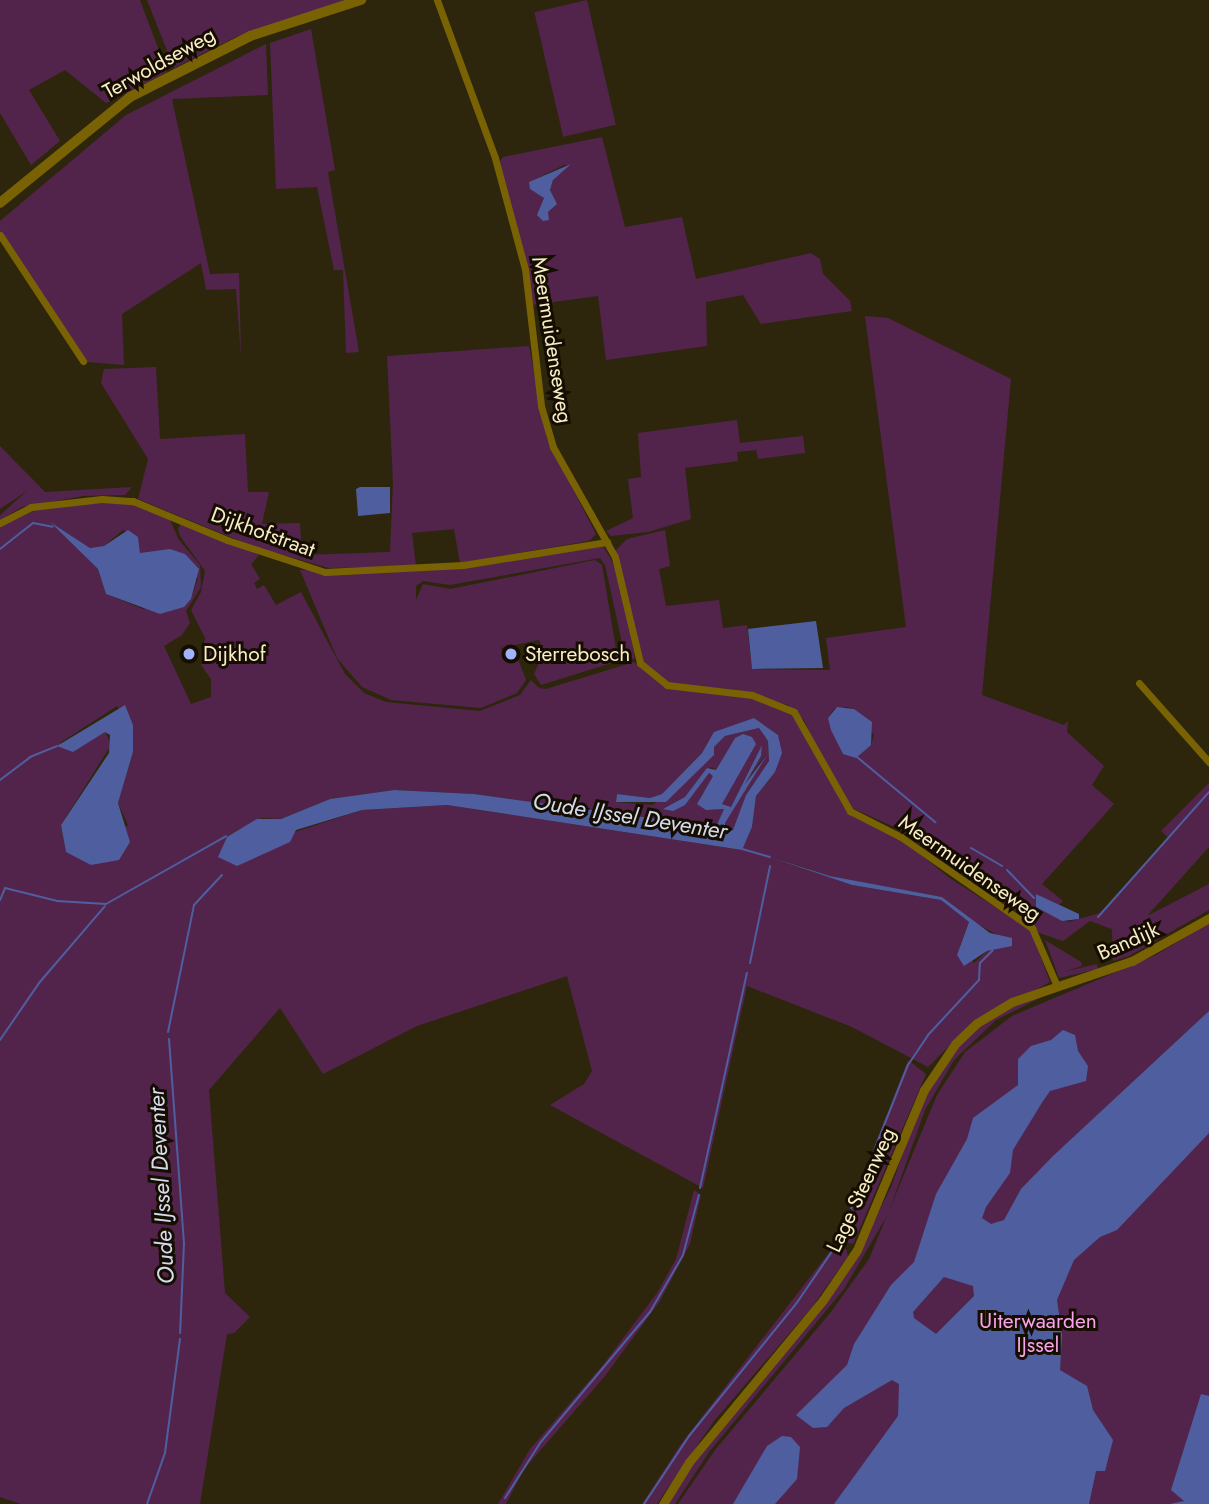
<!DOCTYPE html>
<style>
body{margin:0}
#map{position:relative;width:1209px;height:1504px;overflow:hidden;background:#2d260d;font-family:Jost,sans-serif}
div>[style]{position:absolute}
.green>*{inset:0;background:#52244c;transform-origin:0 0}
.water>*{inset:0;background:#4f5e9f}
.stream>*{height:2px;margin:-1px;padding:0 1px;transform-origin:1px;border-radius:1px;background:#4f5e9f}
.minor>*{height:7px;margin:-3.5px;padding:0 3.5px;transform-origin:3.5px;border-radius:3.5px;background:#796204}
.tertiary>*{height:9px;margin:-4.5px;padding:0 4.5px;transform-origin:4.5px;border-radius:4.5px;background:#796204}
.secondary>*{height:10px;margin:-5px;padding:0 5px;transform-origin:5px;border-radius:5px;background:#796204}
.dots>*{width:19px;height:19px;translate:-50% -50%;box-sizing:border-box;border:4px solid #150e00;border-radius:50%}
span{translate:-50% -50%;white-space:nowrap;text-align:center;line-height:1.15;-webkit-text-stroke:6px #150e00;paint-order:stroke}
.street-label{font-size:21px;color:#f9edc8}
.poi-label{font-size:21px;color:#f9edc8}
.left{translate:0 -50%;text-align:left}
.park-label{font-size:21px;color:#f9a3ec}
.water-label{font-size:23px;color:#d5dbee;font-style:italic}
</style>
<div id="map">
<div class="green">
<i style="clip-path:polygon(0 0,140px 0,167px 72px,106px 103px,65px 70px,29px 90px,60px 141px,31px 165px,0 113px)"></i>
<i style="clip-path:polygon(147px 0,345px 0,236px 37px,174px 68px)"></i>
<i style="left:587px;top:0;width:128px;height:54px;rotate:77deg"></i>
<i style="clip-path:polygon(311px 29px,335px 170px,328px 172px,359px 352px,346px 353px,343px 270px,334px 270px,317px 187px,276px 189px,270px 43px)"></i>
<i style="clip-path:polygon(266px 44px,268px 95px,172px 99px,210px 274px,239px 273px,241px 358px,236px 289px,206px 290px,201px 263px,122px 314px,124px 365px,87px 362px,0 232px,0 221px,126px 115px)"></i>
<i style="clip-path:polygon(evenodd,602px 137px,625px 227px,682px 217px,696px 279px,811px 253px,820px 259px,823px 274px,850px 301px,852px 311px,761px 324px,743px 295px,706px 302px,707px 346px,606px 360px,598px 296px,532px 305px,499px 163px,503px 157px,602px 137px,564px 165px,571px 165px,561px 169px,553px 180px,550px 189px,555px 206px,548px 212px,541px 207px,544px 198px,530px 182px,564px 165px)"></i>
<i style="clip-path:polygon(evenodd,865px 316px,888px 318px,1011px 379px,982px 695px,1064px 725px,1068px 721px,1067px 732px,1104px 766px,1092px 785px,1114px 804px,1042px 884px,1063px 901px,1059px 905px,1036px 894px,1042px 907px,1068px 922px,1100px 913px,1169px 838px,1161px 831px,1209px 783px,1209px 847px,1147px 916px,1209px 884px,1209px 910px,1129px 956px,1113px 961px,1112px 929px,1090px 921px,1063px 941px,1039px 933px,1026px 918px,901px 830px,852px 808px,820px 757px,804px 720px,788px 705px,728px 689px,668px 683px,647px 670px,636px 648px,614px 552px,627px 539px,665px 530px,670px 566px,659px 569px,666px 606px,719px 600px,723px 628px,747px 625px,752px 669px,830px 670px,826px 638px,906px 627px,865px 316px,846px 707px,854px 709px,874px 735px,871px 745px,843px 754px,828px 718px,834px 709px,846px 707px)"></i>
<i style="clip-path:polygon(529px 346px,547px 439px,596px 534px,589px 541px,460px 563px,454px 529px,412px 533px,416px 566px,329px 568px,255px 547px,138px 499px,148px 459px,101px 383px,104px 369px,156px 367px,160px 439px,245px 434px,248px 492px,269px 492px,262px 524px,300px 523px,302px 555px,390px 552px,393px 483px,387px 356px)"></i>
<i style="clip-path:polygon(737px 420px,740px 443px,803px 436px,805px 453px,758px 459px,756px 450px,737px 452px,738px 461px,685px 468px,691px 519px,648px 532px,611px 536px,606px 531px,633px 518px,628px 479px,641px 477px,638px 433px)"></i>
<i style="clip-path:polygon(0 446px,45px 492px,132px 487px,125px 495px,83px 496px,22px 507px,0 520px,0 515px,27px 491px,0 509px)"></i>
<i style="clip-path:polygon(evenodd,92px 502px,132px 503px,169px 518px,179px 540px,200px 565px,201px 587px,186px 611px,190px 623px,182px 635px,164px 646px,191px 704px,211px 697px,211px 679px,201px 665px,205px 638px,191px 610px,201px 592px,205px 571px,180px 536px,178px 529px,182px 522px,259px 555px,251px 564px,260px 579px,254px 583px,257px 589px,264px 585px,276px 605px,301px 592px,345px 674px,364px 693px,386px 702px,480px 711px,520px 695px,531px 680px,539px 688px,546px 689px,634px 662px,666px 687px,753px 698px,791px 714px,808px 736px,843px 806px,901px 839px,951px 879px,1030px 929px,1050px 982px,968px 1027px,928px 1067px,852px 1027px,747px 986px,703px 1188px,550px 1105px,584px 1084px,592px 1071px,567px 976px,417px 1026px,323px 1074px,280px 1008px,209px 1090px,225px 1293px,250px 1317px,234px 1333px,227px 1334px,200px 1504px,21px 1504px,0 1497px,0 526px,43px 507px,92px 502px,51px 523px,90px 548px,104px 546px,123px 530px,138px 537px,140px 553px,198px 578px,191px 599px,143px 609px,106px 594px,98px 569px,51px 523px,92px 502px,117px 706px,133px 725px,133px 752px,118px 803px,128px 825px,77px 857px,66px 852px,61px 825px,111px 745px,105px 731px,73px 752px,60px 743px,117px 706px,92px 502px,754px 718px,778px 735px,775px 772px,756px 796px,752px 827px,741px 850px,447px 805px,362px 810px,219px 857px,227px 837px,262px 818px,281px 819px,330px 799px,394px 790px,474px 794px,716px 828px,724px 809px,710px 810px,700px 798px,714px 775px,709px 773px,673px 811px,711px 767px,716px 770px,735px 738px,743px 734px,722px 804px,731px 807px,762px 745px,761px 756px,745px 784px,766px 754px,725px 823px,724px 829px,734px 830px,746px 795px,769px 761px,768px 741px,759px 728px,725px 736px,714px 747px,714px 755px,653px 805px,616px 802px,617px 794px,650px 798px,662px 794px,702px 753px,714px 733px,754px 718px,92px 502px,770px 856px,830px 876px,942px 897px,973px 922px,1007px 940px,1006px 945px,987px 951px,974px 963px,960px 946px,969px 922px,941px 900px,852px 885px,770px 856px)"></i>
<i style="clip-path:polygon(603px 546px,618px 571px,635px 658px,626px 661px,605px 565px,600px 558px,450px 585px,423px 581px,416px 586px,416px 600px,423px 584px,450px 589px,595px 560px,602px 565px,618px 661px,541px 685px,534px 674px,544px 652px,539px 640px,501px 648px,505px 660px,518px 659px,526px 680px,517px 693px,481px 708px,391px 700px,362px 687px,337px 658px,300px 570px,383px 572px)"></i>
<i style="clip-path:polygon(1209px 923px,1209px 1410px,1184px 1504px,678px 1504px,715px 1450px,831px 1312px,869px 1259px,937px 1095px,965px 1052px,1012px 1016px,1156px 955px)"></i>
<i style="clip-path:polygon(1045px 940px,1081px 962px,1082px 966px,1063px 972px,1097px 964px,1098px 969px,1059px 978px)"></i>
<i style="clip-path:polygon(1056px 990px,996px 1020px,954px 1060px,925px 1110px,888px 1214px,844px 1289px,709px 1452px,675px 1504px,667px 1504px,692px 1464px,861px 1248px,891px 1187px,924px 1094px,963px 1040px,1002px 1010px)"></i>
<i style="clip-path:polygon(908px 1060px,926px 1074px,853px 1244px,838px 1240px)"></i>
<i style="clip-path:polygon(694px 1190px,701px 1195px,690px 1244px,660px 1301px,605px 1376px,524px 1469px,506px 1504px,498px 1504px,530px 1449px,603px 1365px,657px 1293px,676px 1259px)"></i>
<i style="clip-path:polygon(834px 1246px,846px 1249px,848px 1256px,812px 1307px,714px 1421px,657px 1504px,642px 1504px,681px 1444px)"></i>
</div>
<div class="water">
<i style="clip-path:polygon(571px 164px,553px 180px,550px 190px,557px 204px,548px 212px,549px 220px,543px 221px,537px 215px,544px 198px,530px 189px,529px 182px)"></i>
<i style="clip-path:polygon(360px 487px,390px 487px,390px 513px,358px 516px,356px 489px)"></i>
<i style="clip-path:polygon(50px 522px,90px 548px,104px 546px,128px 530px,138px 537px,140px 553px,170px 549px,185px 554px,199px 569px,191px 599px,184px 607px,160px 614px,106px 594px,98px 569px)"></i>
<i style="clip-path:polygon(816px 621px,823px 668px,752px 669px,748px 629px)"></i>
<i style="clip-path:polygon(125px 705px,133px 725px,133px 752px,118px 803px,130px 842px,119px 860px,91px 865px,66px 852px,61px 825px,109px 753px,110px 735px,105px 732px,73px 752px,57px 746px)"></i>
<i style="clip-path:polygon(837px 707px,854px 709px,872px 722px,871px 745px,856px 758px,843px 754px,831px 730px,828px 718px)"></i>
<i style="clip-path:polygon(754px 718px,778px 735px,782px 753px,775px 772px,756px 796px,752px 827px,742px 850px,447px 805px,362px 810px,296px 830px,290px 842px,237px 866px,218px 857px,227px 837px,257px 819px,281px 819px,330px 799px,394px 790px,474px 794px,716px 827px,724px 809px,706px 810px,697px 804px,713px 776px,709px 773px,685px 805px,673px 811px,663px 809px,685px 797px,707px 768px,716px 770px,735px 738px,743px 734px,752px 737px,756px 744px,722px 804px,731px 807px,762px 745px,761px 756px,745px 784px,767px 755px,725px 823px,725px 829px,733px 830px,746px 795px,769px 761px,768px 741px,759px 728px,725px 736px,714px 747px,714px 755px,666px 802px,616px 802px,617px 794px,650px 798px,662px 794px,702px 753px,714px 732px)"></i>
<i style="clip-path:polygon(770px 857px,830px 876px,942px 897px,990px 933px,1012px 938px,1012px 946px,987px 951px,964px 966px,957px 955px,969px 922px,941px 900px,852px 885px)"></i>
<i style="clip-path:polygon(1036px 894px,1079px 914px,1079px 919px,1062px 921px,1036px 907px)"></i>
<i style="clip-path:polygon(evenodd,1209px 1011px,1209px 1133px,1117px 1230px,1100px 1237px,1074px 1260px,1057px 1300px,1062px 1335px,1060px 1370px,1087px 1386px,1093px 1410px,1113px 1440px,1105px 1471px,1096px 1471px,1089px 1504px,834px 1504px,898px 1416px,899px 1384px,892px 1380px,844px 1408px,827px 1427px,813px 1428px,796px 1415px,847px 1365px,854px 1344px,891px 1285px,914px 1262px,936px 1194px,967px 1139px,973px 1118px,1018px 1085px,1018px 1059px,1031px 1046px,1051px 1040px,1063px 1030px,1075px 1035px,1078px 1051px,1088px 1066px,1086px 1081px,1050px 1091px,1043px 1101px,1013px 1150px,1010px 1173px,986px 1207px,982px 1218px,991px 1224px,1004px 1220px,1021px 1189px,1053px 1156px,1209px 1011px,944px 1277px,973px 1286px,974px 1296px,936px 1334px,914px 1318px,913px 1312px,944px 1277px)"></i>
<i style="clip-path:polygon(1201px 1394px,1209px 1396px,1209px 1504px,1170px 1504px,1184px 1501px,1171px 1490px)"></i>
<i style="clip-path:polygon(782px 1436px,791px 1437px,800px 1447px,797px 1479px,775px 1504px,733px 1504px,767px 1446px)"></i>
</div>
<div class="stream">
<i style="left:0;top:549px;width:42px;rotate:-38.2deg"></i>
<i style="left:33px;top:523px;width:20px;rotate:11deg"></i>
<i style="left:857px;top:757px;width:102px;rotate:39.8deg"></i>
<i style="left:0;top:780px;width:38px;rotate:-37deg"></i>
<i style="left:30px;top:757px;width:29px;rotate:-22deg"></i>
<i style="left:971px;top:848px;width:36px;rotate:30deg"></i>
<i style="left:742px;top:849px;width:29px;rotate:16deg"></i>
<i style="left:1007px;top:870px;width:39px;rotate:46deg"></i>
<i style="left:0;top:900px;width:13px;rotate:-67deg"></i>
<i style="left:5px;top:888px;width:54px;rotate:14deg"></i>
<i style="left:57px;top:901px;width:49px;rotate:3.5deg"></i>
<i style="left:106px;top:904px;width:138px;rotate:-29.5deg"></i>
<i style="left:1098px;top:917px;width:167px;rotate:-48.4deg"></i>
<i style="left:750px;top:963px;width:99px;rotate:-78.3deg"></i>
<i style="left:168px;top:1032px;width:130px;rotate:-78.4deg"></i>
<i style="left:194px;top:905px;width:41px;rotate:-47deg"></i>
<i style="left:169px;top:1039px;width:205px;rotate:85.8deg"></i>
<i style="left:184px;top:1243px;width:90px;rotate:92.5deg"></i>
<i style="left:0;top:1040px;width:69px;rotate:-55.6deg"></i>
<i style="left:39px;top:983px;width:101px;rotate:-49.4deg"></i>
<i style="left:700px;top:1188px;width:220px;rotate:-77.7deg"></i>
<i style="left:839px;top:1239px;width:187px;rotate:-68.4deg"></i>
<i style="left:908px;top:1065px;width:36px;rotate:-56deg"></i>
<i style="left:928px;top:1035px;width:75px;rotate:-47.2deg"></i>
<i style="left:979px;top:980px;width:17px;rotate:-87deg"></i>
<i style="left:980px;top:963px;width:18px;rotate:-45deg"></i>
<i style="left:505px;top:1498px;width:65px;rotate:-57.5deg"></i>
<i style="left:540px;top:1443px;width:171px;rotate:-50deg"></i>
<i style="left:650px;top:1312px;width:66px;rotate:-59.9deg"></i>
<i style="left:683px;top:1255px;width:62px;rotate:-75.1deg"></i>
<i style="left:147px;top:1504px;width:54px;rotate:-70.6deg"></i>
<i style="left:165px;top:1453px;width:115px;rotate:-82.5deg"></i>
<i style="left:644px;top:1504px;width:82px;rotate:-56.5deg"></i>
<i style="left:689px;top:1436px;width:170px;rotate:-51deg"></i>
<i style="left:796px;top:1304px;width:69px;rotate:-55.6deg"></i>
</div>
<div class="minor">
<i style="left:437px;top:0;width:168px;rotate:69.8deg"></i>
<i style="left:495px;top:158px;width:115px;rotate:74.9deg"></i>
<i style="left:525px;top:269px;width:138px;rotate:83.3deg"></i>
<i style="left:541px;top:406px;width:43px;rotate:73.7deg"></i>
<i style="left:553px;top:447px;width:126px;rotate:60.6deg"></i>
<i style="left:615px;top:557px;width:109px;rotate:76.7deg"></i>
<i style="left:640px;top:663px;width:35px;rotate:39deg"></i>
<i style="left:667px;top:685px;width:86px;rotate:6.7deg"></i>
<i style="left:752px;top:695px;width:45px;rotate:22deg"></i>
<i style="left:794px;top:712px;width:114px;rotate:60.5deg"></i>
<i style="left:850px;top:811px;width:57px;rotate:27deg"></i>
<i style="left:901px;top:837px;width:160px;rotate:34.8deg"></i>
<i style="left:1032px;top:928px;width:63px;rotate:66.7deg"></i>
<i style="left:0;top:235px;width:151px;rotate:56.6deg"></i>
<i style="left:0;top:523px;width:35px;rotate:-27deg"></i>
<i style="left:31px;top:507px;width:71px;rotate:-6.4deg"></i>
<i style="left:102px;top:499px;width:31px;rotate:4deg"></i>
<i style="left:133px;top:501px;width:102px;rotate:22.5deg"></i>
<i style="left:227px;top:540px;width:103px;rotate:18.1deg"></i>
<i style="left:325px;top:572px;width:138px;rotate:-2.9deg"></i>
<i style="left:463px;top:565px;width:146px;rotate:-9.1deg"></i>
<i style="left:1139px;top:683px;width:106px;rotate:48.5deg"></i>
</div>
<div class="tertiary">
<i style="left:663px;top:1504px;width:49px;rotate:-58.2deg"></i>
<i style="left:689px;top:1462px;width:210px;rotate:-50.4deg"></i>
<i style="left:823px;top:1300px;width:60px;rotate:-55.8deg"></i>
<i style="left:857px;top:1250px;width:173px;rotate:-67.3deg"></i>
<i style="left:924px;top:1090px;width:55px;rotate:-56deg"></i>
<i style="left:955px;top:1044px;width:30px;rotate:-44deg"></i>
<i style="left:977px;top:1023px;width:41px;rotate:-31deg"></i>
<i style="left:1012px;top:1002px;width:127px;rotate:-18.9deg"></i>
<i style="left:1132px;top:961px;width:88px;rotate:-29.2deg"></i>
</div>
<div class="secondary">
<i style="left:0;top:203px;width:168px;rotate:-39.2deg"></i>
<i style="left:130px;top:97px;width:135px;rotate:-26.9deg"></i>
<i style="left:250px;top:36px;width:117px;rotate:-18deg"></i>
</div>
<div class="dots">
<i style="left:189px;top:654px;background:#a0b3fd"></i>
<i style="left:511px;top:654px;background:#a0b3fd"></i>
</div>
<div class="street-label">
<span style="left:159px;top:63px;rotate:-29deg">Terwoldseweg</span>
<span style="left:552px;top:340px;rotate:81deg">Meermuidenseweg</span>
<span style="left:263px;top:532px;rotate:20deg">Dijkhofstraat</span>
<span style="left:970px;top:868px;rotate:35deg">Meermuidenseweg</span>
<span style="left:1128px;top:941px;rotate:-24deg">Bandijk</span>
<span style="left:861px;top:1190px;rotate:-65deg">Lage Steenweg</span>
</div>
<div class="poi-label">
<span class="left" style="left:203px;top:654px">Dijkhof</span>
<span class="left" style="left:525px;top:654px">Sterrebosch</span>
</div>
<div class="park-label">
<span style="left:1038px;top:1333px">Uiterwaarden<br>IJssel</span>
</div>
<div class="water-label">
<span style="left:630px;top:816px;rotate:9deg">Oude IJssel Deventer</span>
<span style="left:161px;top:1186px;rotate:-93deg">Oude IJssel Deventer</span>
</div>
</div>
